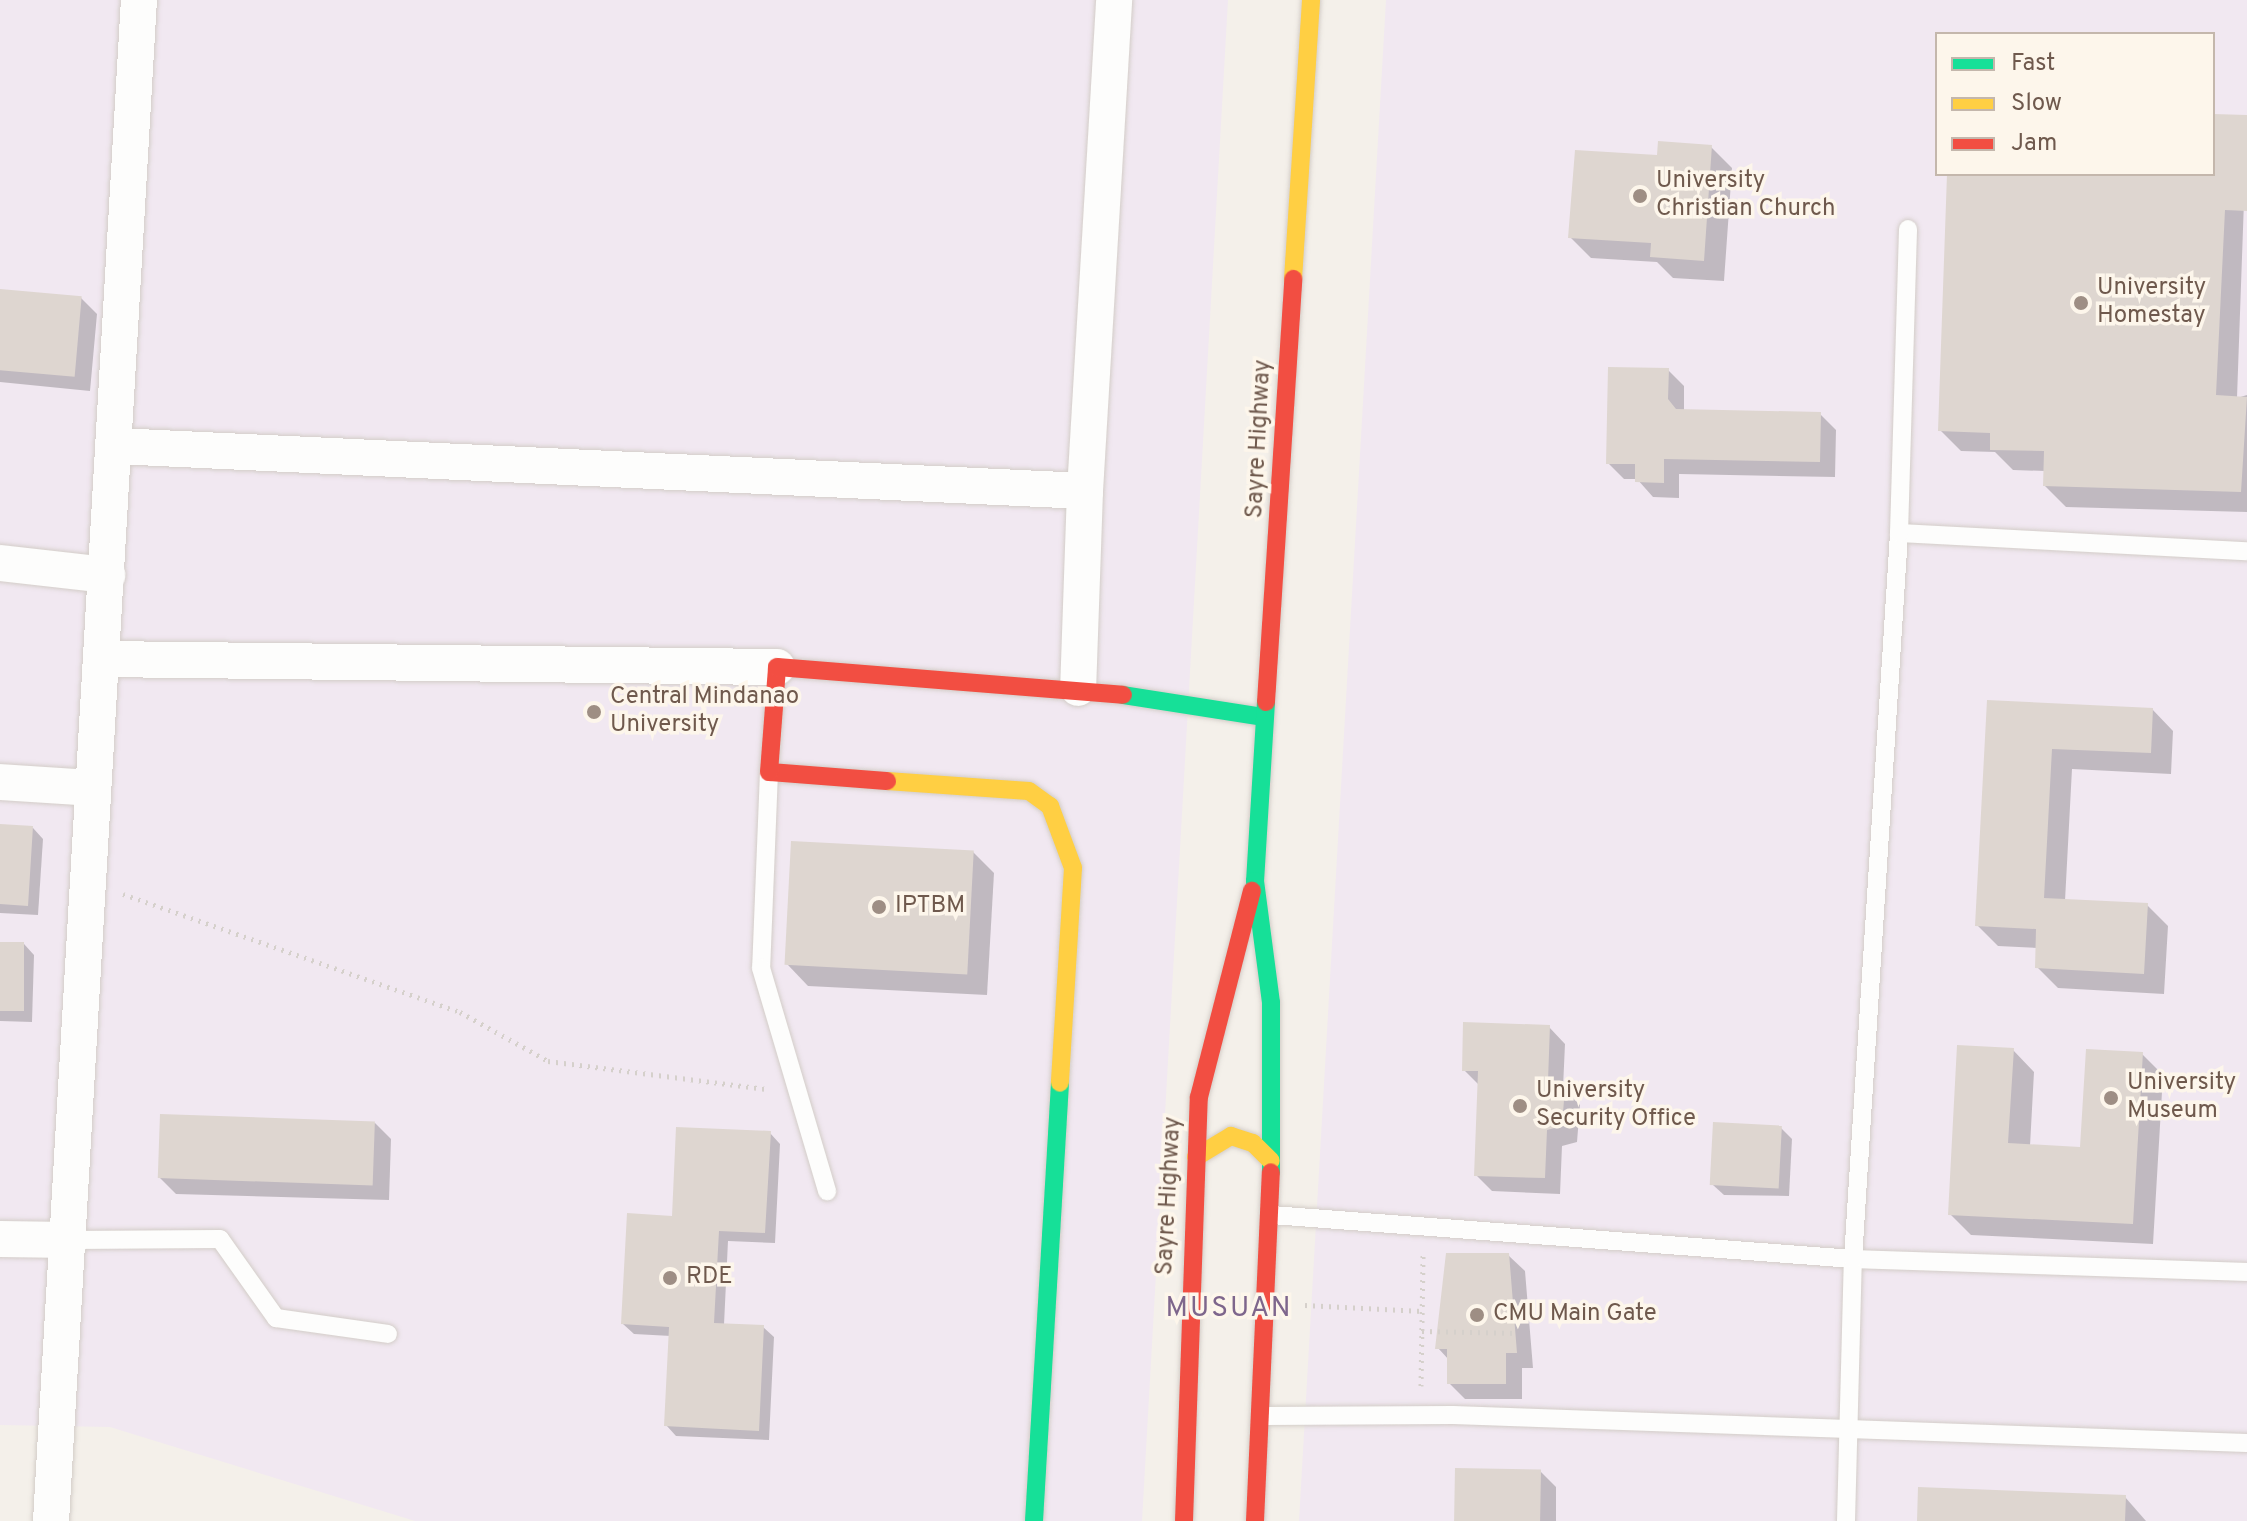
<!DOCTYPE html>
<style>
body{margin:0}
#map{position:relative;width:2247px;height:1521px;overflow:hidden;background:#f4f0ea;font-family:Overpass,sans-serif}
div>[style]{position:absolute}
.education>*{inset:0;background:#f1e8f1}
.shadow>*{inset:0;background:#0003}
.building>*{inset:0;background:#ded6d0;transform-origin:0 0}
.path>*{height:5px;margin-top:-2.5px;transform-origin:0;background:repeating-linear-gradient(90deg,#d5d0cb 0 2px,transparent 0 8px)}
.roads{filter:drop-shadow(0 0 2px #d3cdc8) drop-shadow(0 0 2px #d3cdc8)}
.lane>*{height:18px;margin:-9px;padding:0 9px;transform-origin:9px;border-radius:9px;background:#fdfdfc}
.street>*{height:36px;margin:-18px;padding:0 18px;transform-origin:18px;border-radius:18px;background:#fdfdfc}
.fast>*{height:18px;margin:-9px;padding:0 9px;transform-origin:9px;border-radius:9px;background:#16e098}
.slow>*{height:18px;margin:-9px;padding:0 9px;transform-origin:9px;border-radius:9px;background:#ffcf43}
.jam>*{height:18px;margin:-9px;padding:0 9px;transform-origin:9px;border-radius:9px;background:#f24e42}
.dots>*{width:22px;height:22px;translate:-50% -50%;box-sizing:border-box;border:4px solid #fdf6eb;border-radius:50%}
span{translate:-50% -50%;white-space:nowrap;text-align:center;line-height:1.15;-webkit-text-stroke:7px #fdf6eb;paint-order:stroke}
.poi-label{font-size:24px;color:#6f594d}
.left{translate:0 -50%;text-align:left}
.street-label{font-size:24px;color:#6f594d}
.quarter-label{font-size:28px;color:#7e668c;letter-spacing:2px}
.legend{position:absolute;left:1935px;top:32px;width:280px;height:144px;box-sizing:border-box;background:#fdf6eb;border:2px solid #c4b7ac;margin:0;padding:10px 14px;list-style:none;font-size:24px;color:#6f594d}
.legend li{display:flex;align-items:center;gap:16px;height:40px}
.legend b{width:40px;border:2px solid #c4b7ac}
</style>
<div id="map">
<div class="education">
<i style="clip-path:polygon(0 0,1228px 0,1142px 1521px,415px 1521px,110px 1427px,0 1425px)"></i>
<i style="clip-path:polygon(evenodd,1386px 0,2247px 0,2247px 1521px,1299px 1521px,1386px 0,1937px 34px,2213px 34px,2213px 174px,1937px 174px,1937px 34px)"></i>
</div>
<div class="shadow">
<i style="clip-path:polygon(2213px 116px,2247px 117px,2237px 398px,2247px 395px,2247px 512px,2066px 507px,2045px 486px,2045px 471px,2013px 470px,1995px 452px,1961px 451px,1940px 430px,2106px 174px,2213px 174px)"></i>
<i style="clip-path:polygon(1711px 147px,1732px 168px,1724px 281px,1673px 278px,1657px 262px,1591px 258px,1570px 237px,1659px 157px)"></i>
<i style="clip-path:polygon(0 291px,81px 298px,97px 314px,90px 391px,0 382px)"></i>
<i style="clip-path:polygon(1668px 370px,1684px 386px,1684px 412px,1820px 414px,1836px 430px,1835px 477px,1679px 474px,1679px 498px,1653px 497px,1637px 479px,1624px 479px,1608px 463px)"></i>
<i style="clip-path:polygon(1989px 703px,2152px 709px,2173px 731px,2171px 774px,2072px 769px,2065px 901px,2147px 905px,2168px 926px,2164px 994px,2058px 988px,2037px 967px,2038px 948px,1998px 946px,1977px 925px)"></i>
<i style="clip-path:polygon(0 826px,33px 828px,43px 839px,38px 915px,0 913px)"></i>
<i style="clip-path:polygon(973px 852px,994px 873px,987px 995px,808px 986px,787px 964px)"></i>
<i style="clip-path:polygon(0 944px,24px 944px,34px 955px,32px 1022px,0 1021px)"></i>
<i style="clip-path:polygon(1549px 1027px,1565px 1044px,1563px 1088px,1580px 1105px,1577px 1142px,1562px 1146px,1560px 1194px,1492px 1191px,1476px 1175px,1480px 1086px,1464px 1070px)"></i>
<i style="clip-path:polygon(2013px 1050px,2034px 1072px,2030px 1146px,2081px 1149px,2142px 1054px,2163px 1075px,2153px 1244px,1971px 1235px,1950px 1214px)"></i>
<i style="clip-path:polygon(375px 1123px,391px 1139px,389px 1200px,176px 1194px,160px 1178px)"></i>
<i style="clip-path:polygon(1781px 1128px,1792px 1139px,1789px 1196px,1724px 1195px,1713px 1185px)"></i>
<i style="clip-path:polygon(770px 1133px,780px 1144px,775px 1243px,728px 1241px,724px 1325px,763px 1327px,774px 1337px,769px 1440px,676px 1436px,666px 1425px,671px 1336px,634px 1334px,623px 1324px,674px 1218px)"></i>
<i style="clip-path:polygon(1508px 1255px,1525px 1271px,1533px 1368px,1522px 1368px,1522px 1399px,1465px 1399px,1449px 1383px,1449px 1360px,1438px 1348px)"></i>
<i style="clip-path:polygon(1540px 1471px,1556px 1487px,1556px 1521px,1457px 1521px)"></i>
<i style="clip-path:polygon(2125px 1497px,2146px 1521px,1919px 1521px)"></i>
</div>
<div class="building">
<i style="clip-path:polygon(2213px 114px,2247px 115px,2247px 211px,2225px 210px,2216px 395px,2247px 397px,2241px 492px,2043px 486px,2044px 451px,1990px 450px,1990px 433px,1938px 431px,1947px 174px,2213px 174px)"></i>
<i style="clip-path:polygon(1658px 141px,1712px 145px,1704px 261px,1650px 257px,1651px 243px,1568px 238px,1575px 150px,1657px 155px)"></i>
<i style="left:0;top:289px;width:82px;height:81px;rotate:5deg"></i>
<i style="clip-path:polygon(1608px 367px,1669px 368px,1668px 399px,1676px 409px,1821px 412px,1820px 462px,1664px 459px,1664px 483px,1635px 482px,1635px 464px,1606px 464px)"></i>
<i style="clip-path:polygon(1987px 700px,2153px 708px,2151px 753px,2052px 749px,2044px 898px,2148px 903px,2144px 974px,2035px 968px,2036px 929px,1975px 926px)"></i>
<i style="clip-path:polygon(0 824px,33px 826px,28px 906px,0 904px)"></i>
<i style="left:791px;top:841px;width:183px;height:124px;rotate:3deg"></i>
<i style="left:0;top:942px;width:24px;height:69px"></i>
<i style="clip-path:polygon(1463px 1022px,1550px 1025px,1548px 1081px,1565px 1087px,1562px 1126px,1547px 1130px,1545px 1178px,1474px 1176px,1478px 1071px,1462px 1071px)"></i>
<i style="clip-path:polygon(1957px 1045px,2014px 1048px,2008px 1143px,2080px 1147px,2086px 1049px,2143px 1052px,2133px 1224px,1948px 1215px)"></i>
<i style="left:160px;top:1114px;width:215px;height:64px;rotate:2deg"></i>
<i style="left:1713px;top:1122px;width:69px;height:63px;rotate:3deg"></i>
<i style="clip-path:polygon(676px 1127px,771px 1131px,765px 1233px,719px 1231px,714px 1323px,764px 1325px,759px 1431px,664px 1426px,669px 1327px,621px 1324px,627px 1213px,672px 1216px)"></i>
<i style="clip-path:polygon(1446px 1253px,1509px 1253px,1517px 1353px,1506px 1353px,1506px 1384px,1447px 1384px,1447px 1349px,1435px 1349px)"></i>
<i style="left:1455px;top:1468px;width:86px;height:53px;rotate:1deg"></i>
<i style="clip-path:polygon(1918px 1487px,2126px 1495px,2125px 1521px,1917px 1521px)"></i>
</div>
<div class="path">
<i style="left:123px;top:894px;width:357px;rotate:19.3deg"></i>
<i style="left:460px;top:1012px;width:101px;rotate:29.1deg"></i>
<i style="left:548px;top:1061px;width:221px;rotate:7.3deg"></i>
<i style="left:1305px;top:1305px;width:117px;rotate:2.9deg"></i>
<i style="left:1422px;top:1331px;width:96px;rotate:1.2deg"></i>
<i style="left:1421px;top:1386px;width:134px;rotate:-89.1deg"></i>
</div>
<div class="roads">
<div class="lane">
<i style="left:1899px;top:533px;width:348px;rotate:3deg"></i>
<i style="left:769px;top:772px;width:196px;rotate:92.3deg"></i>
<i style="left:761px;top:968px;width:233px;rotate:73.5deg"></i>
<i style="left:1272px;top:1215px;width:583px;rotate:4.33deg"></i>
<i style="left:1853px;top:1259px;width:394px;rotate:1.9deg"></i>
<i style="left:70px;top:1240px;width:150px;rotate:-0.4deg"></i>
<i style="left:220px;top:1239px;width:97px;rotate:54.7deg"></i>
<i style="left:276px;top:1318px;width:113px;rotate:8.1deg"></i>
<i style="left:1263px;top:1416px;width:190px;rotate:-0.3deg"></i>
<i style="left:1453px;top:1415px;width:794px;rotate:2.02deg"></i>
<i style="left:1846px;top:1521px;width:262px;rotate:-88.5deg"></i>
<i style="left:1853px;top:1259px;width:727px;rotate:-86.37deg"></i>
<i style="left:1899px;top:533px;width:304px;rotate:-88.3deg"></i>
</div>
<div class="street">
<i style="left:116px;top:446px;width:970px;rotate:2.66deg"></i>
<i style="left:1085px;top:491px;width:197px;rotate:92deg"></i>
<i style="left:1085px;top:491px;width:492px;rotate:-86.6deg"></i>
<i style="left:0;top:563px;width:108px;rotate:6.4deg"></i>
<i style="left:101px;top:659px;width:676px;rotate:0.68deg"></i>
<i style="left:0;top:782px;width:92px;rotate:3.7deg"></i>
<i style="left:0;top:1239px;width:70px;rotate:0.8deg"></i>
<i style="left:51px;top:1521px;width:1524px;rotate:-86.69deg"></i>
</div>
<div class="fast">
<i style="left:1123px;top:695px;width:142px;rotate:8.9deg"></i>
<i style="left:1266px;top:702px;width:179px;rotate:93.5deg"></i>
<i style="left:1255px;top:881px;width:123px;rotate:82.5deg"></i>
<i style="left:1271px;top:1003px;width:169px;rotate:90deg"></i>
<i style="left:1034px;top:1521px;width:439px;rotate:-86.6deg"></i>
</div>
<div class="slow">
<i style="left:1293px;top:279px;width:280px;rotate:-86.3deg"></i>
<i style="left:887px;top:781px;width:142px;rotate:4deg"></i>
<i style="left:1029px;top:791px;width:26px;rotate:36deg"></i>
<i style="left:1050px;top:806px;width:66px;rotate:69.6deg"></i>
<i style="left:1073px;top:868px;width:215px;rotate:93.5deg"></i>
<i style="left:1196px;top:1157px;width:41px;rotate:-31deg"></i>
<i style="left:1231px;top:1136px;width:23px;rotate:18deg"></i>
<i style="left:1253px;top:1143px;width:25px;rotate:45deg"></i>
</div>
<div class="jam">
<i style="left:1266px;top:702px;width:424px;rotate:-86.3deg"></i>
<i style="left:887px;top:781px;width:118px;rotate:-175.6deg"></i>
<i style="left:769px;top:772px;width:105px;rotate:-85.6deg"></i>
<i style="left:777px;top:667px;width:347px;rotate:4.6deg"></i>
<i style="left:1184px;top:1521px;width:424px;rotate:-88deg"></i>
<i style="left:1199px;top:1097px;width:213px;rotate:-75.6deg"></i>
<i style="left:1255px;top:1521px;width:349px;rotate:-87.4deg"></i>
</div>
</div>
<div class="dots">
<i style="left:1640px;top:196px;background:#9e8e84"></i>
<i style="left:2081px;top:303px;background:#9e8e84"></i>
<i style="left:594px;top:712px;background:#9e8e84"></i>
<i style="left:879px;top:907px;background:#9e8e84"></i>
<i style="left:2111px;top:1098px;background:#9e8e84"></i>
<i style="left:1520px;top:1106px;background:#9e8e84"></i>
<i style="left:670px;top:1278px;background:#9e8e84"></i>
<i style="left:1477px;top:1315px;background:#9e8e84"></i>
</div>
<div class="poi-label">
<span class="left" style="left:1656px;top:196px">University<br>Christian Church</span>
<span class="left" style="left:2097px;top:303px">University<br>Homestay</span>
<span class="left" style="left:610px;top:712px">Central Mindanao<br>University</span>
<span class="left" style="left:895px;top:907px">IPTBM</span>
<span class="left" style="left:2127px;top:1098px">University<br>Museum</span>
<span class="left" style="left:1536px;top:1106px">University<br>Security Office</span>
<span class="left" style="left:686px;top:1278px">RDE</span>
<span class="left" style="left:1493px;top:1315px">CMU Main Gate</span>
</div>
<div class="street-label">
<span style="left:1260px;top:439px;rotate:-87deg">Sayre Highway</span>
<span style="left:1170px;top:1196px;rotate:-87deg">Sayre Highway</span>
</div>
<div class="quarter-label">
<span style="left:1229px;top:1309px">MUSUAN</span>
</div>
<ul class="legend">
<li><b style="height:10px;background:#16e098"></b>Fast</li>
<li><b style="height:10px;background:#ffcf43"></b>Slow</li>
<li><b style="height:10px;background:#f24e42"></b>Jam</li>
</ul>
</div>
